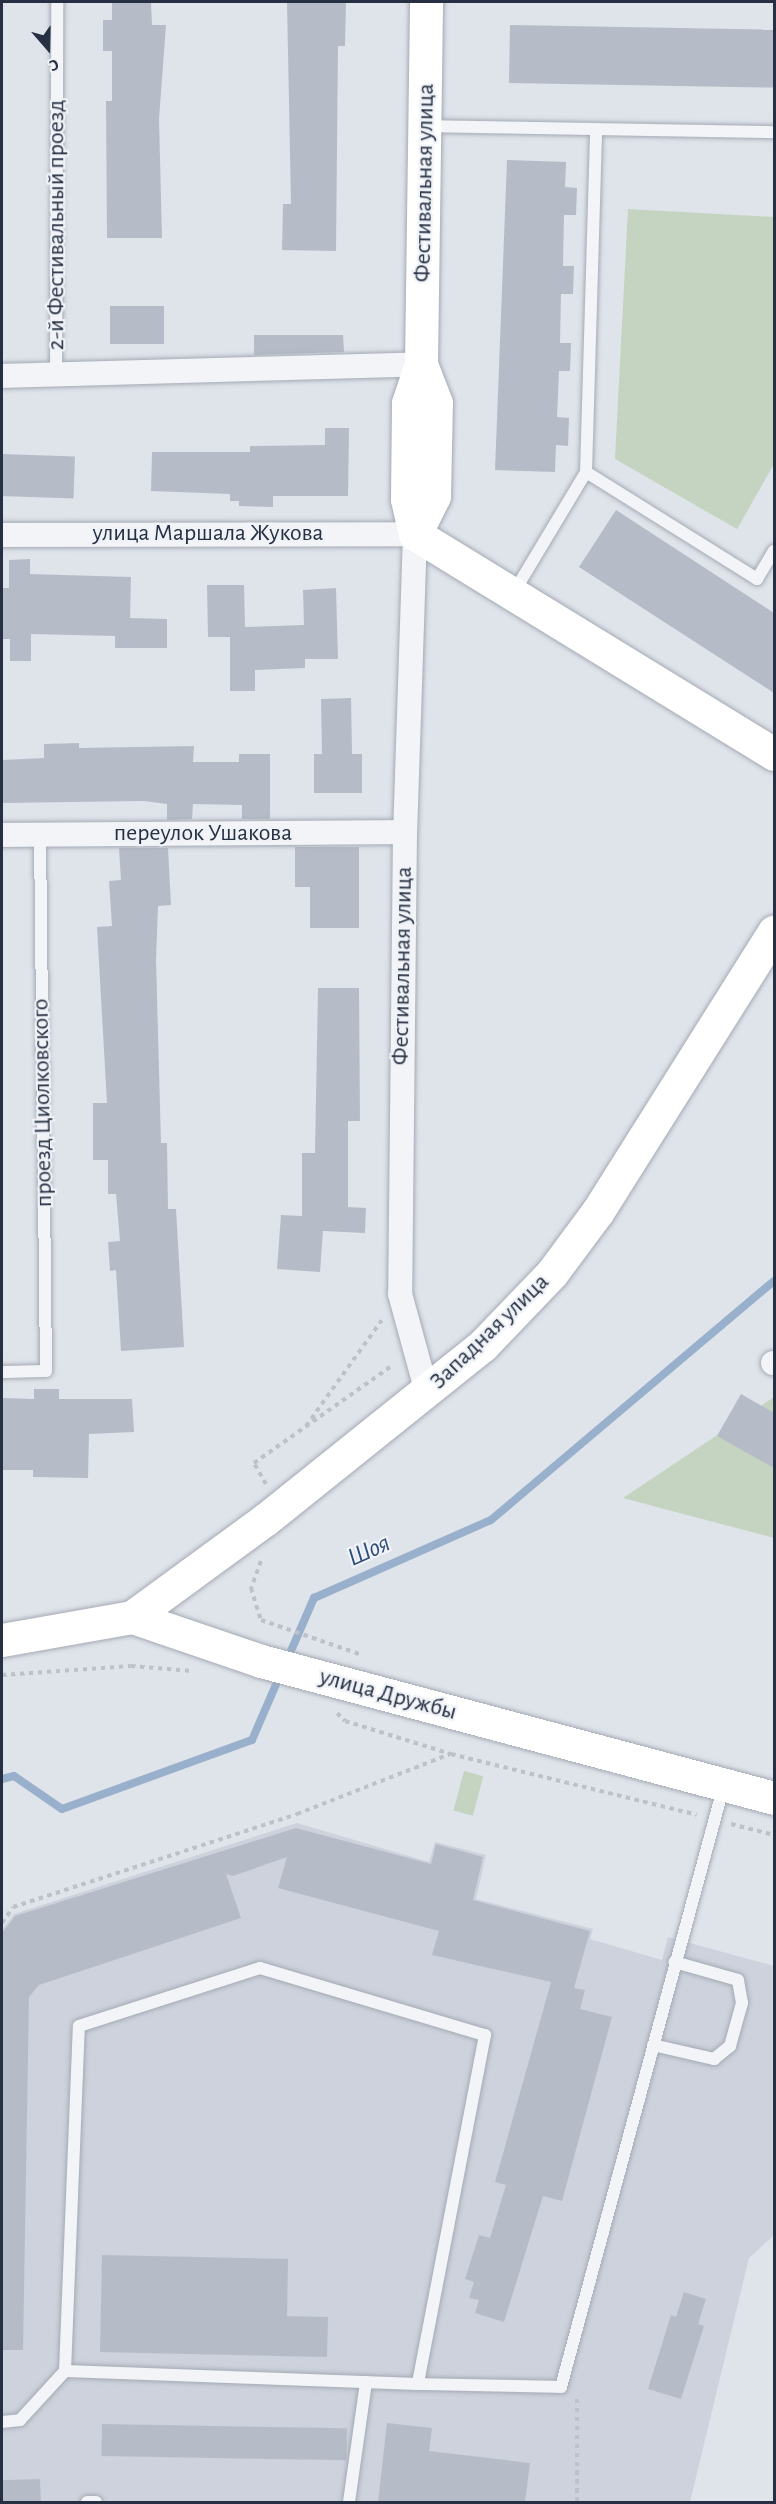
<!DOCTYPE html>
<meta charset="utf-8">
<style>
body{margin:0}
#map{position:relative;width:776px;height:2504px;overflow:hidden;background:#dfe3ea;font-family:"Alegreya Sans",sans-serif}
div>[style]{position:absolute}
.built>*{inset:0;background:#cdd2dc}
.green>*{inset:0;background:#c4d4c0;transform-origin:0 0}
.stream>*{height:8px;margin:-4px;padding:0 4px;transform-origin:4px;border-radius:4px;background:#98b0cc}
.building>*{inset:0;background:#b6bcc7;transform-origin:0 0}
.path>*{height:4px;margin-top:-2px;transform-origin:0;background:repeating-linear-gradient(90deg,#bdc1c8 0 4.5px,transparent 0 9px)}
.roads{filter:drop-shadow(0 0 2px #a4aab4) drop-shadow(0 0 2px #a4aab4)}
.lane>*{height:12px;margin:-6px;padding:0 6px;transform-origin:6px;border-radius:6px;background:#f2f4f7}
.street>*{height:24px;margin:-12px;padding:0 12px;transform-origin:12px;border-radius:12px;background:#f2f4f7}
.secondary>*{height:33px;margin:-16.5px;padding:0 16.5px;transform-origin:16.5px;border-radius:16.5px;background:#fff}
.primary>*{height:33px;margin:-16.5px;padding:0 16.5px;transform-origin:16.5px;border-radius:16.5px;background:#fff}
span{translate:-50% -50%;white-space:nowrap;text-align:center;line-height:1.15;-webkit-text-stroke:4.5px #eff2f7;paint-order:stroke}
.street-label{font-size:24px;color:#273042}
.water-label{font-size:26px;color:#2e4d79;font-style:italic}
.frame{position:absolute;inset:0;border:3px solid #273042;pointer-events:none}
.north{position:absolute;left:18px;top:18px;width:60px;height:60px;-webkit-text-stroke:4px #eff2f7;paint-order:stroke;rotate:160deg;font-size:16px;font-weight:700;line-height:24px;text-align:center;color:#273042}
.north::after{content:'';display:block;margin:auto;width:21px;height:27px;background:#273042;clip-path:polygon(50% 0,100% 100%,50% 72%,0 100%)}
</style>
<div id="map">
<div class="built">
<i style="clip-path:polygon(297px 1823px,429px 1862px,435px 1842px,486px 1855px,476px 1899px,593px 1929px,590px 1939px,662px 1960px,668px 1937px,774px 1966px,774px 2235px,749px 2258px,690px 2502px,2px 2502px,2px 1930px,14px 1914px)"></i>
</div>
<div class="green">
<i style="clip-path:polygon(628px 209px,774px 217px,774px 464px,737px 529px,615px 459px)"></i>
<i style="clip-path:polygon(774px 1397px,774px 1538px,623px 1498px)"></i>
<i style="left:464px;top:1771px;width:20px;height:41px;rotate:15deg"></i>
</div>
<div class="stream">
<i style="left:287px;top:1660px;width:68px;rotate:-66.5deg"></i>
<i style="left:314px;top:1598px;width:193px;rotate:-23.8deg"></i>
<i style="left:491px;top:1520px;width:370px;rotate:-40.2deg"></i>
<i style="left:2px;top:1779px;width:12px;rotate:-14deg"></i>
<i style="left:14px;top:1776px;width:58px;rotate:34.5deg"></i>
<i style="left:62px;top:1809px;width:202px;rotate:-20deg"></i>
<i style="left:252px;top:1740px;width:73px;rotate:-66.6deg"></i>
</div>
<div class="building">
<i style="clip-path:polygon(112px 2px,151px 2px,152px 25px,166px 25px,159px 119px,162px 238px,107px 238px,106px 101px,112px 101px,112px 51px,103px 51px,103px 20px,112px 20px)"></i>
<i style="clip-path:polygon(287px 2px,346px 2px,345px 46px,338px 46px,336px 251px,282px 250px,283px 204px,291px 204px)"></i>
<i style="left:510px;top:25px;width:264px;height:58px;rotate:1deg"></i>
<i style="clip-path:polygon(507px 160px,566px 162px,565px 187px,577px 188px,576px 215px,564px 215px,563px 266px,574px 266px,573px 294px,561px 294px,560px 343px,571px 343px,570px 371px,559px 371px,557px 417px,569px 418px,568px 446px,556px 445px,555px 472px,495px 470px)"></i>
<i style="left:110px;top:306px;width:54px;height:38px"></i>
<i style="clip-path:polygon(254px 335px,343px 335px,344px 352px,254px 355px)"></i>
<i style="clip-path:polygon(325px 428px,349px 428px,348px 496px,273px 496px,273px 507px,239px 506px,239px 501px,230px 501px,230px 494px,151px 491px,152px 452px,250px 452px,250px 446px,325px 445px)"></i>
<i style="left:2px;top:454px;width:73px;height:42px;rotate:2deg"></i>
<i style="clip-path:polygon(616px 510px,774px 613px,774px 693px,579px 567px)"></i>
<i style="clip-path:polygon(30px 559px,30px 574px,131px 577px,130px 618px,167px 619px,167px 648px,115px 648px,115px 636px,31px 634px,31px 661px,10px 661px,10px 639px,2px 639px,2px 588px,9px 588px,9px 560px)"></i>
<i style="clip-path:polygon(207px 585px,244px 585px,245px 627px,304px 625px,303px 590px,336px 588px,338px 659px,305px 659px,305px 668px,255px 670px,255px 691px,230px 691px,230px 637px,208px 637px)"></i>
<i style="clip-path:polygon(351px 698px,352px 754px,362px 754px,362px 793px,314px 793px,314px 754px,322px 754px,321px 699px)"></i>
<i style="clip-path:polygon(79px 743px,79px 748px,194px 746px,193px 762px,239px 762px,239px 754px,270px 754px,270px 819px,242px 819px,242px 805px,193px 804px,192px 819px,167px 820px,167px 804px,144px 801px,2px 803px,2px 760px,44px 758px,44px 744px)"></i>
<i style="clip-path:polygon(295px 847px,359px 847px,359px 928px,310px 928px,310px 887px,295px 887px)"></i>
<i style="clip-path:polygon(119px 848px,168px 848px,171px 905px,158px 906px,156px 960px,161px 1143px,167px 1143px,168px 1209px,176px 1209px,184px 1347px,121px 1351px,116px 1270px,110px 1271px,108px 1242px,120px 1241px,116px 1194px,108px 1194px,108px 1160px,93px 1160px,93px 1103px,107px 1103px,97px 927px,112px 926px,109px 881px,121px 880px)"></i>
<i style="clip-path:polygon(318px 988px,359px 988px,360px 1121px,348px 1121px,348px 1207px,366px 1208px,365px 1233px,323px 1231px,320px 1272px,277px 1269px,281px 1215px,302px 1216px,302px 1153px,315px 1153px)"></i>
<i style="clip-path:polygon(34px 1389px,59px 1389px,59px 1399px,132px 1399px,134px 1432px,89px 1434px,88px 1478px,33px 1477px,33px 1470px,2px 1470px,2px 1398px,34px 1399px)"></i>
<i style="clip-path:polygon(741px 1394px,774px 1413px,774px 1468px,717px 1436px)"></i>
<i style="clip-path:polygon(296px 1828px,431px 1864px,436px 1844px,483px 1857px,473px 1900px,590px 1931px,574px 1988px,585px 1990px,580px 2009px,612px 2017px,562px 2201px,543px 2196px,504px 2322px,475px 2313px,479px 2300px,469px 2298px,474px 2282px,465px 2279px,479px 2235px,490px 2238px,506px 2185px,495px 2182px,551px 1982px,432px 1955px,439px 1931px,278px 1888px,287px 1857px,233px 1876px,226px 1874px,241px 1918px,39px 1985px,29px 1997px,23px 2350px,2px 2350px,2px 1933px,15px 1916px)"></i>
<i style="clip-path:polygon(102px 2255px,288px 2259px,287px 2316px,328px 2317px,327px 2357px,100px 2352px)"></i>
<i style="clip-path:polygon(684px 2292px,706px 2299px,698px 2324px,704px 2326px,681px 2399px,648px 2389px,671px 2315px,676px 2317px)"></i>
<i style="clip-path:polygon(387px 2423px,432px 2428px,429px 2451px,530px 2463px,525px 2502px,378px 2502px)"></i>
<i style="left:102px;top:2424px;width:245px;height:32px;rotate:1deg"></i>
<i style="left:40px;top:2479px;width:23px;height:38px;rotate:88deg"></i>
</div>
<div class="path">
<i style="left:306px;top:1426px;width:130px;rotate:-54.4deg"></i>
<i style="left:266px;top:1484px;width:24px;rotate:-120deg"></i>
<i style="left:254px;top:1463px;width:170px;rotate:-35.2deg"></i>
<i style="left:261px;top:1561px;width:29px;rotate:110deg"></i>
<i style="left:251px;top:1588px;width:34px;rotate:73deg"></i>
<i style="left:261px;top:1620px;width:107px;rotate:19.1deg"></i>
<i style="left:2px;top:1675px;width:129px;rotate:-4deg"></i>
<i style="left:131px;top:1666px;width:61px;rotate:4.7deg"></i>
<i style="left:337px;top:1713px;width:11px;rotate:45deg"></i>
<i style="left:345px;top:1721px;width:111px;rotate:17.3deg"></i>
<i style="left:451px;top:1754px;width:253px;rotate:13.9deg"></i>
<i style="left:731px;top:1824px;width:44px;rotate:14.3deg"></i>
<i style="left:2px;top:1923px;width:19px;rotate:-55deg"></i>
<i style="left:13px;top:1907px;width:299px;rotate:-18.1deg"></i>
<i style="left:297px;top:1814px;width:164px;rotate:-21.4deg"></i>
<i style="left:577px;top:2502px;width:106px;rotate:-90deg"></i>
</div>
<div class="roads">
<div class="lane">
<i style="left:426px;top:126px;width:348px;rotate:1deg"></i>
<i style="left:56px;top:376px;width:374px;rotate:-89.8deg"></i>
<i style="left:586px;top:472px;width:202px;rotate:32deg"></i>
<i style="left:757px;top:579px;width:33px;rotate:-59deg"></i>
<i style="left:514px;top:592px;width:140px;rotate:-59deg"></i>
<i style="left:586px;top:472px;width:343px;rotate:-88.3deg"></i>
<i style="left:2px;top:1372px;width:44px;rotate:-1.3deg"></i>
<i style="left:46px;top:1371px;width:536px;rotate:-90.64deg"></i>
<i style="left:653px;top:2045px;width:63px;rotate:12.9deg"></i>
<i style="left:714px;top:2059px;width:21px;rotate:-39deg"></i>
<i style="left:730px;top:2046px;width:45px;rotate:-74.4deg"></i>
<i style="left:742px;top:2003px;width:23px;rotate:-100deg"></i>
<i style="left:738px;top:1980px;width:66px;rotate:-164.1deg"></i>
<i style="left:418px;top:2384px;width:143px;rotate:1.2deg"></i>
<i style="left:561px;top:2387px;width:624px;rotate:-74.85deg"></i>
<i style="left:2px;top:2422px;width:18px;rotate:-6deg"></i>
<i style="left:20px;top:2420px;width:67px;rotate:-47.4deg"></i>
<i style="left:65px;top:2371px;width:345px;rotate:-87.7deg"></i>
<i style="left:79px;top:2026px;width:190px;rotate:-17.8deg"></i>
<i style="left:260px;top:1968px;width:235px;rotate:16.6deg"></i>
<i style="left:485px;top:2035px;width:355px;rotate:100.9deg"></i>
<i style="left:418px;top:2384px;width:353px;rotate:-177.9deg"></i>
<i style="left:87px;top:2502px;width:9px"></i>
<i style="left:349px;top:2502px;width:121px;rotate:-81.9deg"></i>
</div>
<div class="street">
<i style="left:2px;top:376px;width:419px;rotate:-1.6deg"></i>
<i style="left:2px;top:535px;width:413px;rotate:-0.1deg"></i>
<i style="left:415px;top:534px;width:298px;rotate:91.9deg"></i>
<i style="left:405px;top:832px;width:462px;rotate:90.6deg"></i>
<i style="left:400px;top:1294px;width:103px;rotate:74.7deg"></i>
<i style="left:2px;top:835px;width:403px;rotate:-0.4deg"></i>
<i style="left:773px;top:1363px;width:1px"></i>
</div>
<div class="secondary">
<i style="left:415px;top:534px;width:36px;rotate:-103deg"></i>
<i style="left:407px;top:499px;width:96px;rotate:-89.4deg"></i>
<i style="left:408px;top:403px;width:41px;rotate:-71.6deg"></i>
<i style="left:421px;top:364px;width:362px;rotate:-89.2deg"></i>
<i style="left:415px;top:534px;width:421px;rotate:31.5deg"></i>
<i style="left:415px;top:534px;width:42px;rotate:-63.4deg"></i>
<i style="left:434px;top:496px;width:93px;rotate:-88.8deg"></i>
<i style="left:436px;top:403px;width:42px;rotate:-111deg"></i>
<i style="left:132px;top:1617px;width:136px;rotate:18.8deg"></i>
<i style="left:261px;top:1661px;width:531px;rotate:14.95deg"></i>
</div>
<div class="primary">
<i style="left:2px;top:1640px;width:132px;rotate:-10deg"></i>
<i style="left:132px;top:1617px;width:166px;rotate:-36.2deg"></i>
<i style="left:266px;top:1519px;width:277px;rotate:-38.7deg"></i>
<i style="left:482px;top:1346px;width:101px;rotate:-46.2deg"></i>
<i style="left:552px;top:1273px;width:77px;rotate:-53.4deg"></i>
<i style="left:598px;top:1211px;width:330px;rotate:-57.8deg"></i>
</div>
</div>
<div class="street-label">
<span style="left:425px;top:183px;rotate:-89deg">Фестивальная улица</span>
<span style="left:57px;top:225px;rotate:-90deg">2-й Фестивальный проезд</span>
<span style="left:208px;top:534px">улица Маршала Жукова</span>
<span style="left:203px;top:834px">переулок Ушакова</span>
<span style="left:403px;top:966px;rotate:-89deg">Фестивальная улица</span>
<span style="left:43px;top:1103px;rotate:-91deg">проезд Циолковского</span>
<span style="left:490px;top:1332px;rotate:-44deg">Западная улица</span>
<span style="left:388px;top:1695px;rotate:15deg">улица Дружбы</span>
</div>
<div class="water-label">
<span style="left:369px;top:1551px;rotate:-24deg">Шоя</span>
</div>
<div class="frame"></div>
<div class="north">С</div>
</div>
